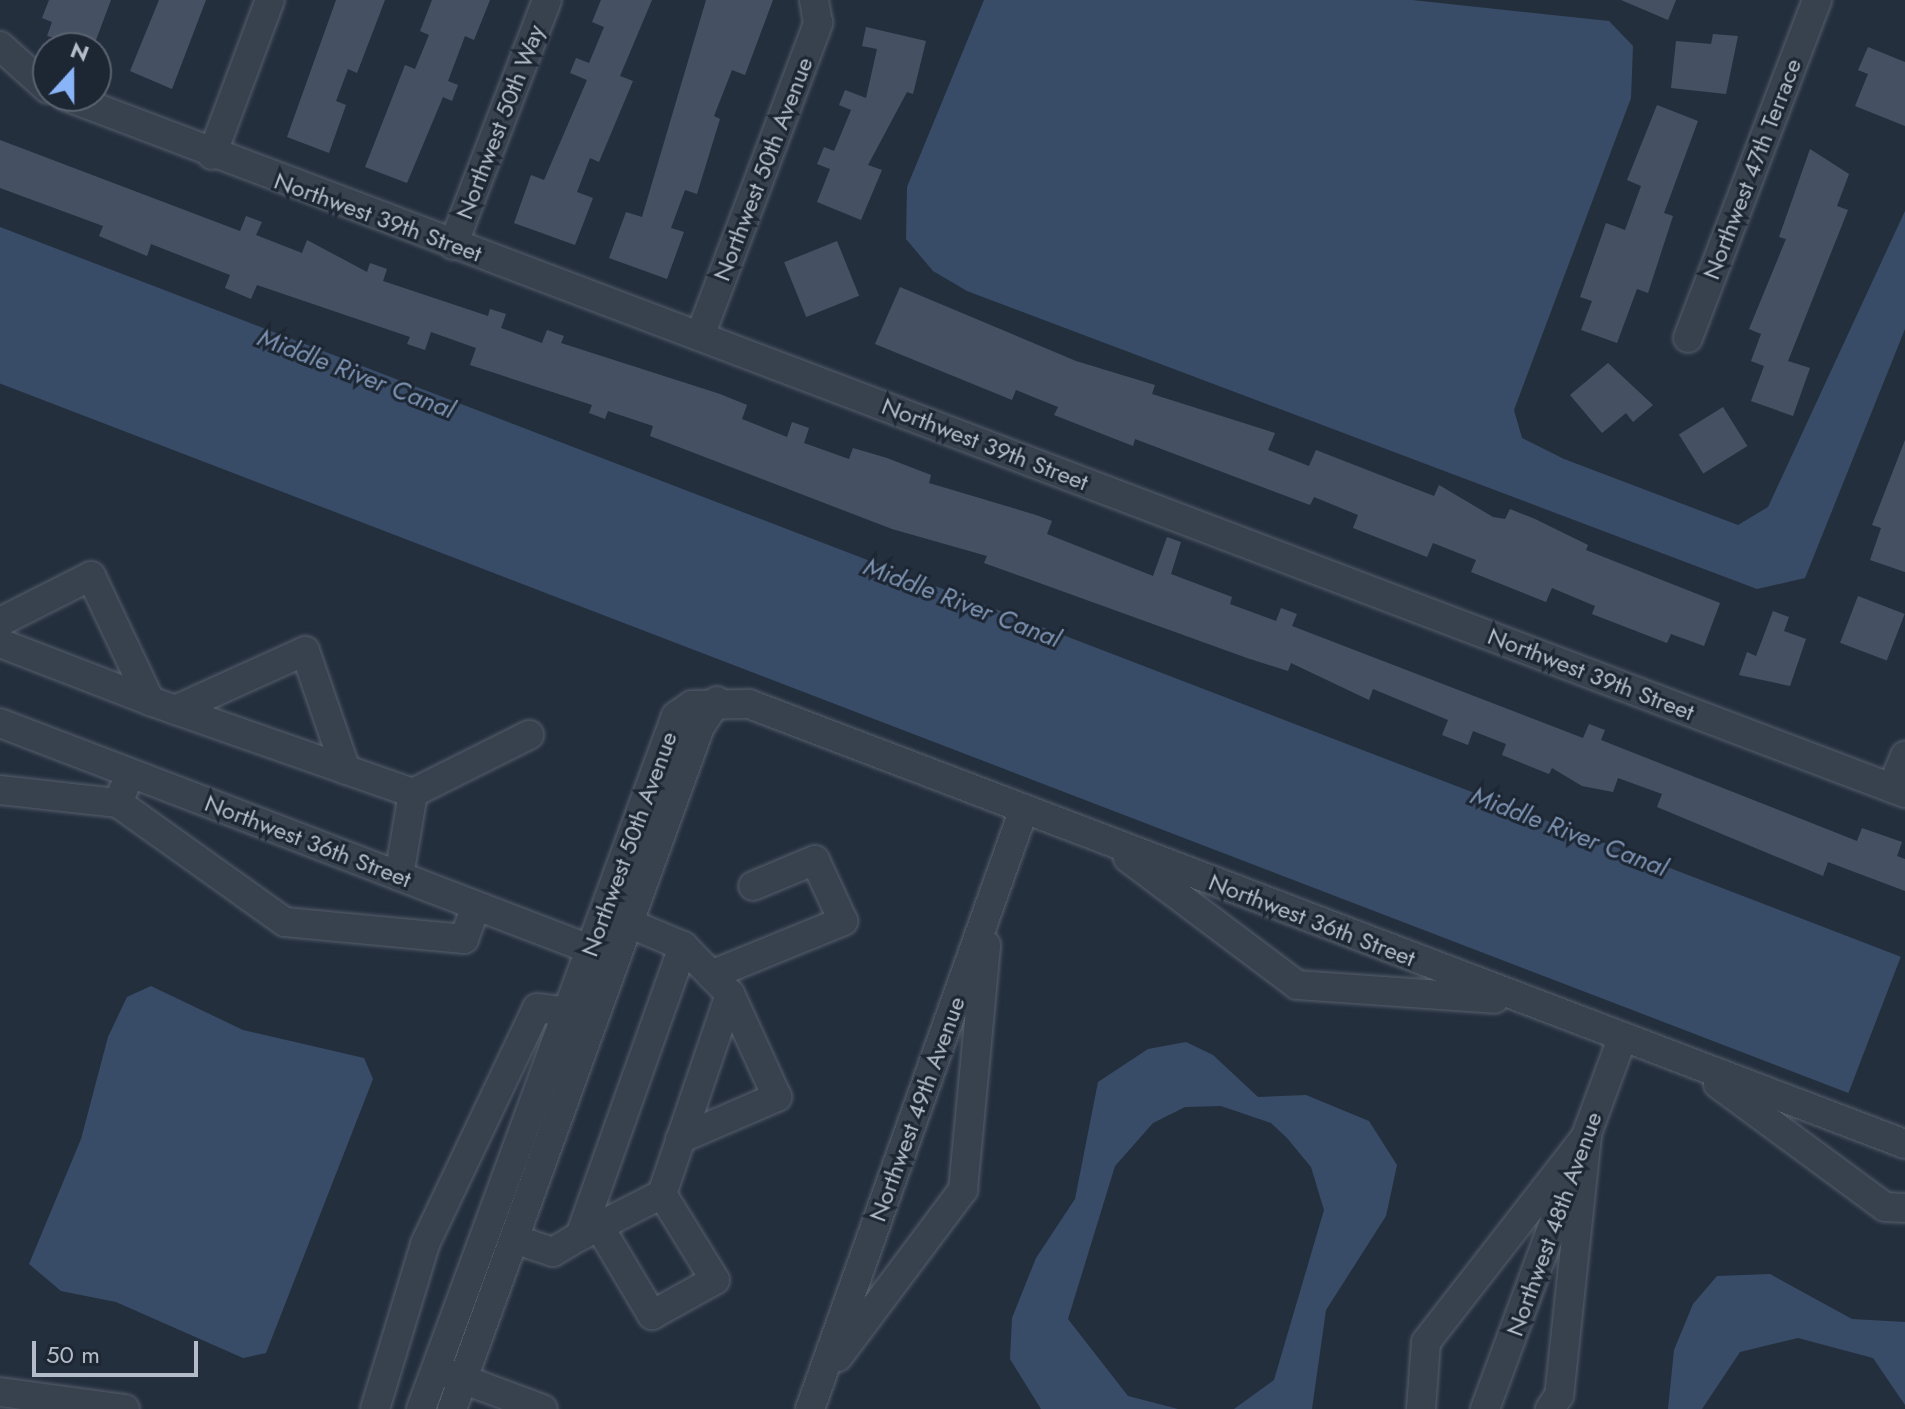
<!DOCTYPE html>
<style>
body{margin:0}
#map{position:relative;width:1905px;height:1409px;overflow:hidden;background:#242f3e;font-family:Jost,sans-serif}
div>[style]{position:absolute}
.water>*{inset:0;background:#394c67;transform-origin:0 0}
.building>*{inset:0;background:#455162;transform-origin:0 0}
.roads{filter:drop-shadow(0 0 2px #565f6c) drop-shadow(0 0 2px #565f6c)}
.minor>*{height:28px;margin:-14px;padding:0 14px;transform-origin:14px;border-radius:14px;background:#38414e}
span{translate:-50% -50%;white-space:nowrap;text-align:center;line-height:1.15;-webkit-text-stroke:6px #1d2633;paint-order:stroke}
.street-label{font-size:24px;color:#b4bcc9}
.water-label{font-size:26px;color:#7c92b1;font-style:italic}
.north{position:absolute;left:32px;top:32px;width:80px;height:80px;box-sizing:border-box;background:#1d2633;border:2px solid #59626f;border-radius:50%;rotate:21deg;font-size:22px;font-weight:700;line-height:32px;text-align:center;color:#b4bcc9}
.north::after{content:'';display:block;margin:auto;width:28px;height:36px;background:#8ab4f8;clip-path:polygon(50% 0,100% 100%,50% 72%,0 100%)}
.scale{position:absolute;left:32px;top:1341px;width:166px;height:36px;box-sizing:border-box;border:4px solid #b4bcc9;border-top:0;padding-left:10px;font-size:24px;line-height:28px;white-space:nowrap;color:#b4bcc9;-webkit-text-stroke:6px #1d2633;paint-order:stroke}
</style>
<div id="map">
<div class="water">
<i style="clip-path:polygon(984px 0,1412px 0,1609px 21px,1633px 46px,1631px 98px,1514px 410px,1522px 438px,1564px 459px,1738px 525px,1768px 507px,1905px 211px,1905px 329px,1805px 578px,1757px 589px,967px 291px,933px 271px,906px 239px,907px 187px)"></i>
<i style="left:0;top:227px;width:2036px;height:146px;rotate:21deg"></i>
<i style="clip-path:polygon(151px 986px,243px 1030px,364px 1058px,373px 1079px,266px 1353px,243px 1358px,116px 1302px,61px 1291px,29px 1264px,81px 1139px,108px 1037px,127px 997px)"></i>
<i style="clip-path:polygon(1186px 1042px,1213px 1055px,1258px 1097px,1306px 1095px,1369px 1121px,1397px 1165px,1386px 1216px,1326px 1310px,1312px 1409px,1234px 1409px,1274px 1380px,1324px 1210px,1311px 1167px,1287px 1138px,1271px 1123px,1221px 1106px,1185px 1107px,1153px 1123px,1115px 1166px,1068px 1319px,1128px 1396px,1178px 1409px,1041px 1409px,1010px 1359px,1012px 1318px,1036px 1258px,1075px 1199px,1098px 1082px,1148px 1049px)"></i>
<i style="clip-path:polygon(1770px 1274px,1852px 1319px,1905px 1322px,1905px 1405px,1873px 1358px,1798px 1338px,1740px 1352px,1702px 1409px,1668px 1409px,1674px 1350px,1693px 1304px,1717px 1276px)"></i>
</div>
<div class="building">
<i style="clip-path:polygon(49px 0,111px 0,93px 48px,47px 36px,52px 22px,42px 18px)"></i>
<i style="clip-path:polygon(159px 0,206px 0,172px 89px,130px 71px)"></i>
<i style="clip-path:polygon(336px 0,385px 0,357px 73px,348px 69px,336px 101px,346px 105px,329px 153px,287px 137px)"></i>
<i style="clip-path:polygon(432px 0,490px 0,474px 40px,465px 36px,448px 81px,458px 85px,452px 101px,443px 97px,407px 183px,365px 167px,405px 65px,415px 69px,429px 35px,420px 31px)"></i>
<i style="clip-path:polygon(601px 0,652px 0,620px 76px,633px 81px,599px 162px,590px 158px,577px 192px,593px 198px,575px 245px,514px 223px,531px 175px,544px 180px,587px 80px,570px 73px,576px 58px,589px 63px,604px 27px,592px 22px)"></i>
<i style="clip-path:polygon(706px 0,773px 0,745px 75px,732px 70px,714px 116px,720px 119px,697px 194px,685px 190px,671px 228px,684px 232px,667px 279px,609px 258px,626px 212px,642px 217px)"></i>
<i style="clip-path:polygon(1621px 0,1676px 0,1668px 20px)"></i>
<i style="clip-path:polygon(866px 27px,926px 41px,913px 94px,907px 92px,868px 165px,882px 170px,861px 220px,817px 202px,830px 169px,817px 164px,824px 147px,834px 151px,851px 110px,839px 105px,845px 90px,866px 98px,877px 49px,862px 46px)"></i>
<i style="clip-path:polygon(1713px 34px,1738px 36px,1726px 94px,1671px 88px,1676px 41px,1711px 44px)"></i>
<i style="clip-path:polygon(1868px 47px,1905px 62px,1905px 126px,1855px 106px,1868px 74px,1858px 70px)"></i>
<i style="clip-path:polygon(1657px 105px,1698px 121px,1664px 213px,1673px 216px,1648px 293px,1637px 289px,1617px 343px,1581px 330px,1592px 301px,1580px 297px,1606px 223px,1625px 230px,1641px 186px,1627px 180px)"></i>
<i style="clip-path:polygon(0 140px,240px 231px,246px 216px,262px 222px,256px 235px,302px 253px,307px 240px,367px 272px,370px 263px,387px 269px,383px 281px,488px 316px,490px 309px,506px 314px,501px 328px,542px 343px,547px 330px,564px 336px,561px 343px,720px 394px,747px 405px,742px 419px,787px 437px,792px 422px,809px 428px,804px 443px,849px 459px,853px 448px,887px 458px,931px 475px,929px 483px,1036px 515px,1052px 521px,1047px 534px,1153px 576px,1167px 537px,1181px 542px,1171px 574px,1232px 597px,1230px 604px,1276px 621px,1281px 608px,1297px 614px,1292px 626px,1583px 738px,1589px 724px,1605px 730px,1601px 740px,1857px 841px,1862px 828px,1902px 842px,1897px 856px,1905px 859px,1905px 891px,1828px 862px,1823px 876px,1657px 807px,1662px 794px,1618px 778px,1613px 792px,1582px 786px,1552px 768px,1549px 774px,1502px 755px,1506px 744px,1473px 731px,1468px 745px,1442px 735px,1448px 720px,1373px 689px,1369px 700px,1291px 663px,1288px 671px,1247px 658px,984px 563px,987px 556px,892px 529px,650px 436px,653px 426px,608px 411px,605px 419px,589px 413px,592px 405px,470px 365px,476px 348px,431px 332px,425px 350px,407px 344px,410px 337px,257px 285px,251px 299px,225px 288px,230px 275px,151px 244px,147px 256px,99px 236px,103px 226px,0 188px)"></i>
<i style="clip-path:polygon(1810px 149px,1849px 174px,1837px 206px,1848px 210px,1788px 361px,1810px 368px,1793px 416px,1751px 401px,1764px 366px,1751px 361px,1761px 334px,1749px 329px,1786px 239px,1779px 237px)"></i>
<i style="left:837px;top:241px;width:59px;height:57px;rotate:68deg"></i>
<i style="clip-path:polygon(900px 287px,1076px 361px,1155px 385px,1152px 394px,1275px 433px,1268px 450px,1309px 466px,1316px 450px,1434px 496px,1439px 485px,1493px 517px,1505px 519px,1510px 509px,1535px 519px,1588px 545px,1586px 550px,1720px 603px,1704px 646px,1671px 634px,1667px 643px,1592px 614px,1595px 606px,1552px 588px,1546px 602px,1471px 572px,1476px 560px,1433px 543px,1427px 557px,1353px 528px,1358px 515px,1314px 497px,1310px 505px,1135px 439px,1133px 446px,1054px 415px,1058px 407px,1016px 390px,1012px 400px,875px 344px)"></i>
<i style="clip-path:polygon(1608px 363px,1653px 405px,1633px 422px,1626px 413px,1602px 433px,1570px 395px)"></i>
<i style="left:1723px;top:407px;width:46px;height:52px;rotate:58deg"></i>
<i style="clip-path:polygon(1905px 440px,1905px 572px,1870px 560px,1881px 528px,1872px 525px)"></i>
<i style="left:1858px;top:596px;width:50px;height:50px;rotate:21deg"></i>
<i style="clip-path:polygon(1773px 611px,1789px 617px,1784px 631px,1806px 639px,1790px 686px,1739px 675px,1747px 652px,1756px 656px)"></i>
</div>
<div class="roads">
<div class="minor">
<i style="left:0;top:46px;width:64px;rotate:41.9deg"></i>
<i style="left:65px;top:96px;width:1968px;rotate:20.75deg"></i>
<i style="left:212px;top:155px;width:165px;rotate:-69.5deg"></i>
<i style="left:453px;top:245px;width:262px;rotate:-69deg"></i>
<i style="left:700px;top:336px;width:335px;rotate:-69.3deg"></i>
<i style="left:818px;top:23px;width:23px;rotate:-100deg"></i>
<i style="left:1688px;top:338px;width:362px;rotate:-69.1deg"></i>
<i style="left:0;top:622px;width:102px;rotate:-26.8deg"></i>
<i style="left:91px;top:576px;width:138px;rotate:64.7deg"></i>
<i style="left:150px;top:701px;width:279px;rotate:19.3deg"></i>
<i style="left:413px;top:793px;width:130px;rotate:-26.6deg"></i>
<i style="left:0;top:643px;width:161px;rotate:21.1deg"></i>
<i style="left:175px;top:710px;width:143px;rotate:-24.4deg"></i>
<i style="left:305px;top:651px;width:126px;rotate:71deg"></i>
<i style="left:0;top:723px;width:651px;rotate:20.97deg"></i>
<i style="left:1892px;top:788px;width:35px;rotate:-68deg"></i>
<i style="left:0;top:790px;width:119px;rotate:6.3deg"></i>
<i style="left:118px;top:803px;width:16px;rotate:-68deg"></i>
<i style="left:118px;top:803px;width:205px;rotate:35.5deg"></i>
<i style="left:285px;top:922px;width:180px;rotate:5.4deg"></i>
<i style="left:464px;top:939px;width:35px;rotate:-70deg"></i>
<i style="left:1128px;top:858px;width:211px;rotate:36.9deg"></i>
<i style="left:1297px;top:985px;width:198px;rotate:4deg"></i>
<i style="left:399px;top:876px;width:84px;rotate:-80.4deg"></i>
<i style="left:711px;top:975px;width:143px;rotate:-22.2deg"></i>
<i style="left:843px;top:921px;width:67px;rotate:-114.7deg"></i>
<i style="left:815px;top:860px;width:67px;rotate:157.2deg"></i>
<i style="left:1718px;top:1084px;width:207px;rotate:36.4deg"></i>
<i style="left:1885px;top:1207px;width:20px;rotate:3deg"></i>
<i style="left:680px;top:1139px;width:106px;rotate:-23.4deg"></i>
<i style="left:777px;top:1097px;width:113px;rotate:-114.5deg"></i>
<i style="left:599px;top:1226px;width:104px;rotate:59.2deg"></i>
<i style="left:652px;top:1315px;width:72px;rotate:-29.1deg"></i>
<i style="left:715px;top:1280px;width:101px;rotate:-121.6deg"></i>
<i style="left:580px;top:1236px;width:92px;rotate:-27.1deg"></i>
<i style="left:662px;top:1194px;width:211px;rotate:-71.2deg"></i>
<i style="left:730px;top:994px;width:67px;rotate:-134.4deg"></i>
<i style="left:514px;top:1239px;width:41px;rotate:18.4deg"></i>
<i style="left:553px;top:1252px;width:31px;rotate:-31deg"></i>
<i style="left:580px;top:1236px;width:308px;rotate:-70.4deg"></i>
<i style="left:683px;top:946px;width:77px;rotate:-157.1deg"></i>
<i style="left:838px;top:1357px;width:209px;rotate:-53.2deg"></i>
<i style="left:963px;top:1190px;width:246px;rotate:-84.6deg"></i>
<i style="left:446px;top:1373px;width:103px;rotate:20.4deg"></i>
<i style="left:0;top:1392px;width:126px;rotate:7.7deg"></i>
<i style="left:375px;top:1409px;width:172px;rotate:-73.1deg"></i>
<i style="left:425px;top:1244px;width:261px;rotate:-64.6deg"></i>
<i style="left:537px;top:1008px;width:48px;rotate:7.1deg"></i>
<i style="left:421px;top:1409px;width:738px;rotate:-69.8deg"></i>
<i style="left:676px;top:716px;width:19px;rotate:-35deg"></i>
<i style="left:692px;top:705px;width:57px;rotate:-1deg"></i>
<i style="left:749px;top:704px;width:1237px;rotate:20.84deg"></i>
<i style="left:452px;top:1409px;width:726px;rotate:-70.02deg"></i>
<i style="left:700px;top:727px;width:31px;rotate:-57deg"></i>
<i style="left:810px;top:1409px;width:637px;rotate:-70.37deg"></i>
<i style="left:1421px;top:1409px;width:67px;rotate:-85.7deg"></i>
<i style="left:1426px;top:1342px;width:262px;rotate:-52.1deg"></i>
<i style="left:1587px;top:1135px;width:262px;rotate:96.1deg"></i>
<i style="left:1559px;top:1395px;width:17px;rotate:123deg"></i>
<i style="left:1485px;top:1409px;width:395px;rotate:-69.7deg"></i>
</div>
</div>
<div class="street-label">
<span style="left:500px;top:122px;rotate:-69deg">Northwest 50th Way</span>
<span style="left:763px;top:169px;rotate:-69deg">Northwest 50th Avenue</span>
<span style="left:1752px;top:169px;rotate:-69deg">Northwest 47th Terrace</span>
<span style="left:378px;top:217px;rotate:20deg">Northwest 39th Street</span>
<span style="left:985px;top:444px;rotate:21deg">Northwest 39th Street</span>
<span style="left:1591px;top:674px;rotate:21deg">Northwest 39th Street</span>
<span style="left:308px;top:841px;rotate:21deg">Northwest 36th Street</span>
<span style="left:629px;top:844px;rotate:-70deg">Northwest 50th Avenue</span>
<span style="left:1312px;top:920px;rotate:21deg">Northwest 36th Street</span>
<span style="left:917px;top:1109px;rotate:-70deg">Northwest 49th Avenue</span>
<span style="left:1554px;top:1224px;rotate:-70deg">Northwest 48th Avenue</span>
</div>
<div class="water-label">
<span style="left:356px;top:374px;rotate:21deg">Middle River Canal</span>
<span style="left:962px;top:603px;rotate:21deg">Middle River Canal</span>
<span style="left:1569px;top:832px;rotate:21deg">Middle River Canal</span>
</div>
<div class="north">N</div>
<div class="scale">50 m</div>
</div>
